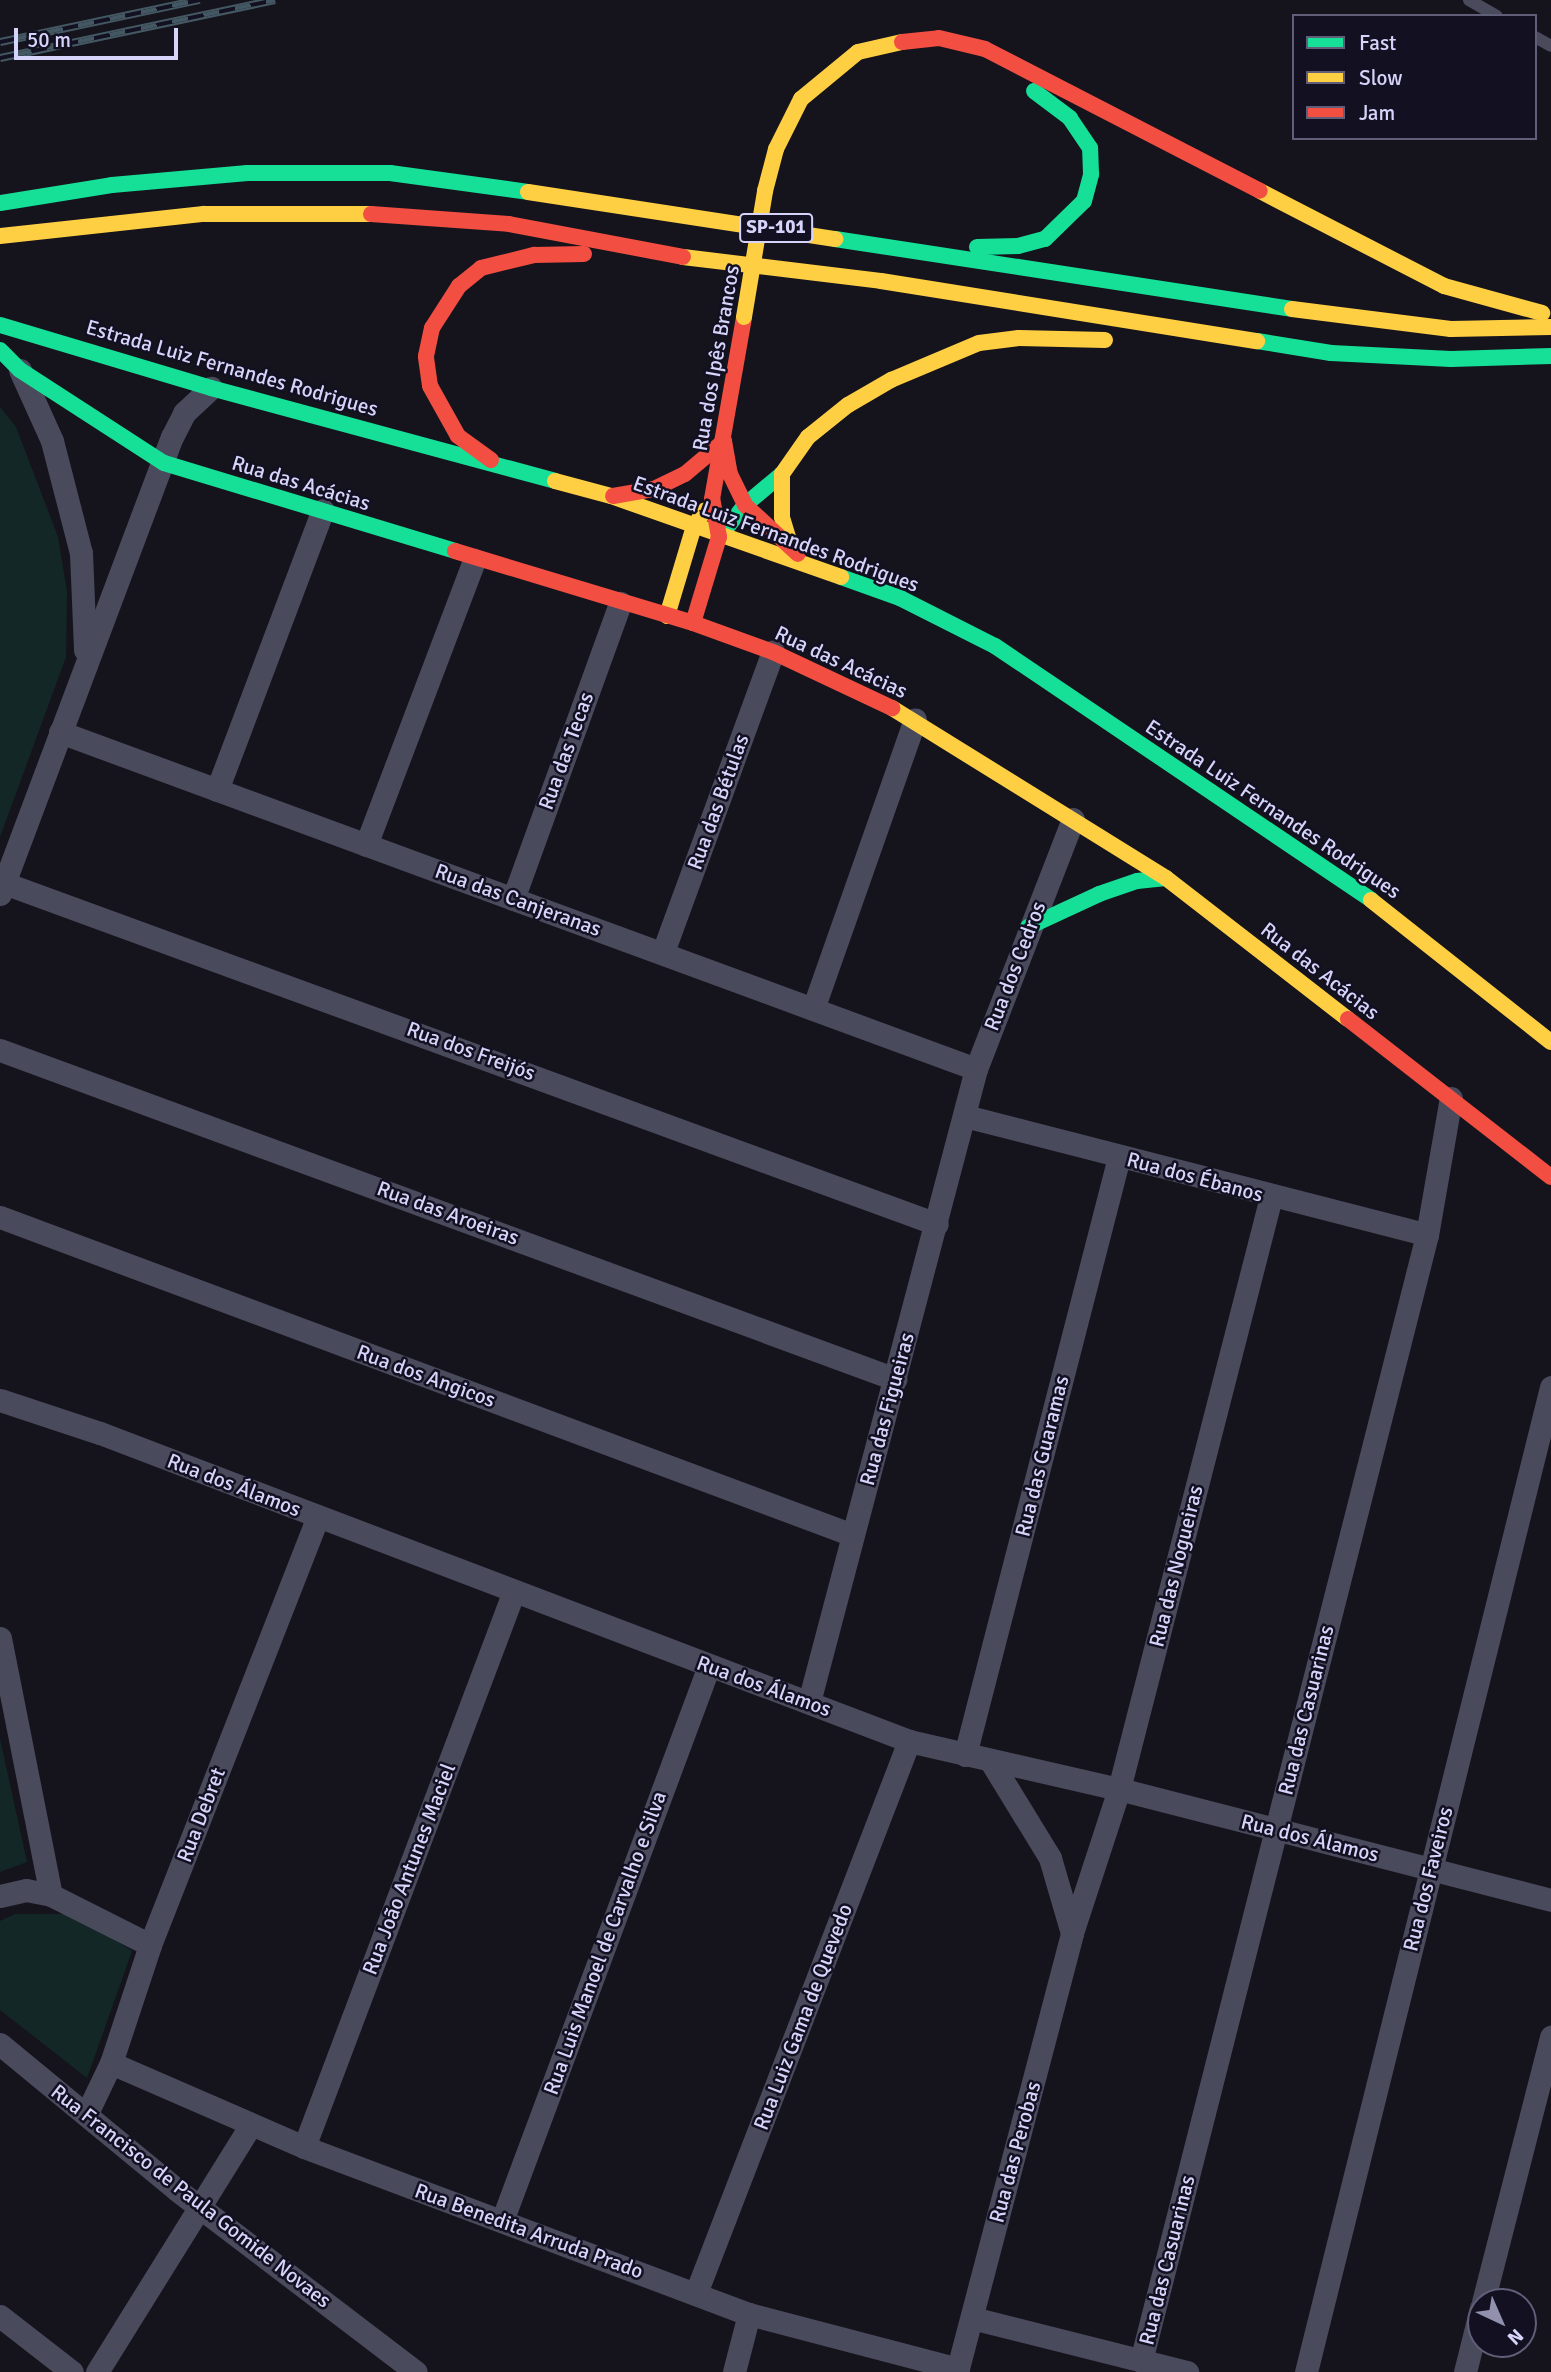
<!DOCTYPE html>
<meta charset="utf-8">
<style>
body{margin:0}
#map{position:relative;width:1551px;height:2372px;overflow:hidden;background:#15141d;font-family:Signika,sans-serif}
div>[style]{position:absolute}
.green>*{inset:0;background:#142727}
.lane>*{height:12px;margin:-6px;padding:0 6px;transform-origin:6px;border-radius:6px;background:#4a4a5d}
.street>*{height:23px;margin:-11.5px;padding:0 11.5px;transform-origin:11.5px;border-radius:11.5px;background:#4a4a5d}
.fast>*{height:16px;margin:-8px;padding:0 8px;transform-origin:8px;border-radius:8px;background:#16e098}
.slow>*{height:16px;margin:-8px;padding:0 8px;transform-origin:8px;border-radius:8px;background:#ffcf43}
.jam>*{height:16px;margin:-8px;padding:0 8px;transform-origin:8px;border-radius:8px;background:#f24e42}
.rail>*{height:8px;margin-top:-4px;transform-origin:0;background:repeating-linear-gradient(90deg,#121021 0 16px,#445863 0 32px);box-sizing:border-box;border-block:2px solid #445863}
.slow-bridge>*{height:16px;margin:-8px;padding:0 8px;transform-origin:8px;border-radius:8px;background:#ffcf43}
span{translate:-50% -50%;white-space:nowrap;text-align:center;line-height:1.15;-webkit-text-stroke:5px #121021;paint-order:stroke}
.shield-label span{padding:2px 5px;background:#121021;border:2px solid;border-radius:5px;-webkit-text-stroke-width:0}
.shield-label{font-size:19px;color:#d6d4fa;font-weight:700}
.street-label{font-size:21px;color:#d6d4fa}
.legend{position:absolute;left:1292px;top:14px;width:245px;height:126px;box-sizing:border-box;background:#121021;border:2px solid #605e78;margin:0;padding:9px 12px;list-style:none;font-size:21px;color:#d6d4fa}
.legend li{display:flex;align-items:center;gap:14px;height:35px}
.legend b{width:35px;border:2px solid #605e78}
.north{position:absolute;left:1467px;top:2288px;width:70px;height:70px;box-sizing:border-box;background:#121021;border:2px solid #605e78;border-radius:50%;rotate:136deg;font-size:19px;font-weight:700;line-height:28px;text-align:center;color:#d6d4fa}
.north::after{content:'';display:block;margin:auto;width:24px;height:32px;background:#9291ad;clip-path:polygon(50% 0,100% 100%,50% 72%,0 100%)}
.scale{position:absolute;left:14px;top:28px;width:164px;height:32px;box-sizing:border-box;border:4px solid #d6d4fa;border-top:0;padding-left:9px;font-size:21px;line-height:24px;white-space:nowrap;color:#d6d4fa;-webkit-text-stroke:5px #121021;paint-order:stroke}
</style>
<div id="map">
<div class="green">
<i style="clip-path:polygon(0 407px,16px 427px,58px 537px,67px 592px,66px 657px,0 837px)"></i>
<i style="clip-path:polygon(0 1739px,27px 1862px,0 1872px)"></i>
<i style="clip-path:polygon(15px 1914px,76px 1914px,132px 1951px,87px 2078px,0 2010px,0 1921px)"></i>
</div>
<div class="lane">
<i style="left:1469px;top:0;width:32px;rotate:30deg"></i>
<i style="left:1535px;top:37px;width:18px;rotate:29deg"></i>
</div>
<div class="street">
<i style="left:20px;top:370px;width:78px;rotate:65.7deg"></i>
<i style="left:52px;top:441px;width:116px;rotate:75.5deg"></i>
<i style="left:81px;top:553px;width:97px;rotate:87.6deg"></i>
<i style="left:60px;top:732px;width:976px;rotate:20.2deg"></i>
<i style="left:217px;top:790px;width:299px;rotate:-69.3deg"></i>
<i style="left:366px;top:845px;width:305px;rotate:-69.2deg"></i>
<i style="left:4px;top:883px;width:993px;rotate:20.08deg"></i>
<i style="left:0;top:894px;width:488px;rotate:-69.4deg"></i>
<i style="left:172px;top:437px;width:27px;rotate:-63deg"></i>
<i style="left:184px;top:413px;width:37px;rotate:-43deg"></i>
<i style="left:513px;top:899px;width:315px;rotate:-70.1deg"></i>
<i style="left:663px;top:952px;width:320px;rotate:-69.9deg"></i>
<i style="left:813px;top:1009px;width:307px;rotate:-70.6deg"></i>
<i style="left:0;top:1050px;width:954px;rotate:20.18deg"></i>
<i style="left:965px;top:1116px;width:477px;rotate:14.4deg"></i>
<i style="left:0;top:1217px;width:910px;rotate:20.45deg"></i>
<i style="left:0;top:1400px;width:105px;rotate:18.3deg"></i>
<i style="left:100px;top:1433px;width:866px;rotate:20.84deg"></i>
<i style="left:909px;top:1741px;width:215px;rotate:12.9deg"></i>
<i style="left:1119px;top:1789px;width:446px;rotate:14.4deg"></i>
<i style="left:0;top:1638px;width:262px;rotate:78.8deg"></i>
<i style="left:809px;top:1702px;width:655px;rotate:-75.22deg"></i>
<i style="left:976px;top:1069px;width:268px;rotate:-68.8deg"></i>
<i style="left:965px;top:1755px;width:618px;rotate:-75.56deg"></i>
<i style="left:990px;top:1760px;width:115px;rotate:58.5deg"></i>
<i style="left:1050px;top:1858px;width:78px;rotate:73.7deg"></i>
<i style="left:0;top:1896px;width:27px;rotate:-13deg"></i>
<i style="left:26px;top:1890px;width:25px;rotate:11deg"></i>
<i style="left:51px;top:1895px;width:111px;rotate:26.8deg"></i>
<i style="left:0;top:2044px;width:229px;rotate:39.5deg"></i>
<i style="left:177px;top:2190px;width:300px;rotate:37.3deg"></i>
<i style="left:111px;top:2063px;width:210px;rotate:23.5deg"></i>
<i style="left:304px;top:2147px;width:475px;rotate:20.6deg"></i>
<i style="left:749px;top:2314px;width:216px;rotate:14.7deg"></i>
<i style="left:87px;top:2113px;width:55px;rotate:-64.4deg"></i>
<i style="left:111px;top:2063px;width:124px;rotate:-71.7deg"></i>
<i style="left:150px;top:1945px;width:458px;rotate:-68.6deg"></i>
<i style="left:304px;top:2147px;width:594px;rotate:-69.31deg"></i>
<i style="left:502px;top:2221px;width:592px;rotate:-69.55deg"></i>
<i style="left:696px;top:2293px;width:592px;rotate:-68.9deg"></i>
<i style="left:1483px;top:2302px;width:274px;rotate:-75.6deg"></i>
<i style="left:0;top:2316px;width:91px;rotate:37.9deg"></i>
<i style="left:972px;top:2318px;width:222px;rotate:14.1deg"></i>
<i style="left:1141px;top:2361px;width:1162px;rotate:-75.75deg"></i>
<i style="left:1427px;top:1235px;width:139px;rotate:-80.1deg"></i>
<i style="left:97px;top:2372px;width:290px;rotate:-58.1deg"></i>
<i style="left:734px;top:2372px;width:60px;rotate:-75.5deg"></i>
<i style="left:957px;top:2372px;width:454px;rotate:-75.3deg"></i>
<i style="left:1072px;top:1933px;width:151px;rotate:-71.9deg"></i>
<i style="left:1119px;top:1789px;width:611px;rotate:-75.6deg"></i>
<i style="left:1306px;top:2372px;width:1015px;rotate:-76.03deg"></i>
<i style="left:1465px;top:2372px;width:66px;rotate:-76deg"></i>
</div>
<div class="fast">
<i style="left:0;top:203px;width:113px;rotate:-9.1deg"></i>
<i style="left:112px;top:185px;width:136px;rotate:-5.1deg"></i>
<i style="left:247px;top:173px;width:143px"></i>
<i style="left:390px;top:173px;width:139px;rotate:7.8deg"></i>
<i style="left:835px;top:239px;width:462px;rotate:8.7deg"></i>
<i style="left:977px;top:247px;width:41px;rotate:-1.4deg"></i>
<i style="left:1018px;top:246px;width:28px;rotate:-15deg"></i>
<i style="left:1045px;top:239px;width:54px;rotate:-44.3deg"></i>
<i style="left:1084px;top:201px;width:28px;rotate:-75deg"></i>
<i style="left:1091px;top:174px;width:26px;rotate:-92deg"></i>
<i style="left:1090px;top:148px;width:36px;rotate:-124deg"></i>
<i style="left:1070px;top:118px;width:45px;rotate:-143.1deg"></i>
<i style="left:0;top:325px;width:220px;rotate:16.6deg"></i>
<i style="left:211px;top:388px;width:356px;rotate:15.1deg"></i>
<i style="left:1257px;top:341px;width:75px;rotate:9.2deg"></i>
<i style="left:1331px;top:353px;width:120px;rotate:2.9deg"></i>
<i style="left:1451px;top:359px;width:100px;rotate:-1.7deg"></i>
<i style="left:0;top:350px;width:28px;rotate:45deg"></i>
<i style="left:20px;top:370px;width:171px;rotate:32.9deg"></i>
<i style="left:164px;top:463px;width:304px;rotate:16.8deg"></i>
<i style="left:719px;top:537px;width:41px;rotate:-50.9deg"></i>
<i style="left:745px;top:505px;width:48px;rotate:-40deg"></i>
<i style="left:841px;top:577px;width:63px;rotate:19.6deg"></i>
<i style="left:900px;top:598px;width:106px;rotate:26.8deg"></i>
<i style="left:995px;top:646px;width:454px;rotate:34deg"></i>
<i style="left:1028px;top:927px;width:78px;rotate:-24.9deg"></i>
<i style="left:1099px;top:894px;width:40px;rotate:-18.9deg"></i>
<i style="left:1137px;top:881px;width:29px;rotate:-6deg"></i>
</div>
<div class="slow">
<i style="left:765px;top:191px;width:43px;rotate:-75.3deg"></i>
<i style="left:776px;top:149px;width:56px;rotate:-63.4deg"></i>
<i style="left:801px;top:99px;width:74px;rotate:-39.5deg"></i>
<i style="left:858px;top:52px;width:45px;rotate:-12.8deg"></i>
<i style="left:1260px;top:191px;width:207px;rotate:27.3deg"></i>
<i style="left:1444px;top:286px;width:102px;rotate:15.4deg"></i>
<i style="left:528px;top:192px;width:311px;rotate:8.7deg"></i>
<i style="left:0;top:236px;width:205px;rotate:-6.2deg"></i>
<i style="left:204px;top:214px;width:167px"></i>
<i style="left:683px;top:257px;width:199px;rotate:6.9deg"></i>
<i style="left:881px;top:281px;width:381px;rotate:9.1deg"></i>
<i style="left:1292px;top:309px;width:160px;rotate:7.2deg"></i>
<i style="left:1451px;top:329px;width:100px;rotate:-1.1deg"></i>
<i style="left:555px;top:481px;width:58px;rotate:15deg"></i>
<i style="left:611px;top:496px;width:244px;rotate:19.4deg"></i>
<i style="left:792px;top:550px;width:34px;rotate:-107deg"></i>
<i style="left:782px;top:517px;width:43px;rotate:-90deg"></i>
<i style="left:782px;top:474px;width:45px;rotate:-54.9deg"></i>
<i style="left:808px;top:437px;width:51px;rotate:-38.7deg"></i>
<i style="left:848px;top:405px;width:50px;rotate:-30.2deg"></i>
<i style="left:891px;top:380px;width:95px;rotate:-22.8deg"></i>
<i style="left:979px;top:343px;width:40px;rotate:-7.1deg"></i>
<i style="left:1019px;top:338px;width:86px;rotate:1.3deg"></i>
<i style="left:667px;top:616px;width:94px;rotate:-73.3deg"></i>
<i style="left:694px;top:526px;width:19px;rotate:-55deg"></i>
<i style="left:892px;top:708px;width:322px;rotate:31.8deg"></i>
<i style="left:1166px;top:878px;width:230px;rotate:37.8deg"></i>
<i style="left:1371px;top:900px;width:229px;rotate:38.3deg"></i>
</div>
<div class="jam">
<i style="left:902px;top:42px;width:37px;rotate:-6deg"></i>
<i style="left:939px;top:38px;width:47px;rotate:13.4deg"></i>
<i style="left:985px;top:49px;width:309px;rotate:27.3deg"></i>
<i style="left:371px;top:214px;width:138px;rotate:4.1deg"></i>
<i style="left:509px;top:224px;width:177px;rotate:10.7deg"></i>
<i style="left:491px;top:460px;width:41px;rotate:-144deg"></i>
<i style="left:458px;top:436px;width:57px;rotate:-119.2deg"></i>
<i style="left:430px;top:386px;width:30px;rotate:-98deg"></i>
<i style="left:426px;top:356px;width:29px;rotate:-78deg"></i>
<i style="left:432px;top:328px;width:50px;rotate:-57.3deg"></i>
<i style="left:459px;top:286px;width:28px;rotate:-39deg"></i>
<i style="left:481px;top:268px;width:55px;rotate:-13.8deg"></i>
<i style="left:534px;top:255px;width:50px;rotate:-1.1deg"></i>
<i style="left:613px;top:496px;width:42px;rotate:-9.7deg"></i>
<i style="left:654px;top:489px;width:34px;rotate:-26deg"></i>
<i style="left:685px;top:474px;width:51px;rotate:-40.2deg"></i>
<i style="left:724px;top:441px;width:34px;rotate:80deg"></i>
<i style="left:730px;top:474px;width:34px;rotate:64deg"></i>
<i style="left:745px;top:505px;width:72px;rotate:42.8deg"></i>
<i style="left:455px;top:551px;width:249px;rotate:16.8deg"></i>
<i style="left:693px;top:623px;width:85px;rotate:19.9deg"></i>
<i style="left:773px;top:652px;width:132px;rotate:25.2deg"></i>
<i style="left:693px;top:623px;width:90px;rotate:-73.2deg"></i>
<i style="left:719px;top:537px;width:39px;rotate:-100deg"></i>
<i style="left:712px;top:499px;width:185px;rotate:-80deg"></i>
<i style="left:1348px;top:1019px;width:257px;rotate:37.9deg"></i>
</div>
<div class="rail">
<i style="left:0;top:42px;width:204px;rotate:-11.9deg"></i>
<i style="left:0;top:58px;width:281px;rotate:-11.9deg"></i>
</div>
<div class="slow-bridge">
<i style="left:744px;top:317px;width:128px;rotate:-80.5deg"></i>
</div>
<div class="shield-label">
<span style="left:776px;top:228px">SP-101</span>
</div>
<div class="street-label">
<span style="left:716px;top:358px;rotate:-80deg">Rua dos Ipês Brancos</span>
<span style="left:232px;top:368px;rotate:16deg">Estrada Luiz Fernandes Rodrigues</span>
<span style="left:301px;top:483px;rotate:17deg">Rua das Acácias</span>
<span style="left:776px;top:534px;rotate:20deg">Estrada Luiz Fernandes Rodrigues</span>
<span style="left:841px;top:662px;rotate:25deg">Rua das Acácias</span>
<span style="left:566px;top:751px;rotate:-70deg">Rua das Tecas</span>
<span style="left:718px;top:802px;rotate:-70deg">Rua das Bétulas</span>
<span style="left:1273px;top:809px;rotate:34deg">Estrada Luiz Fernandes Rodrigues</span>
<span style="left:518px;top:900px;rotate:20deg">Rua das Canjeranas</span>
<span style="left:1015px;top:966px;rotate:-69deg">Rua dos Cedros</span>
<span style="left:1320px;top:971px;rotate:38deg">Rua das Acácias</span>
<span style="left:471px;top:1051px;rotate:20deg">Rua dos Freijós</span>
<span style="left:1195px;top:1177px;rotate:15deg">Rua dos Ébanos</span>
<span style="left:448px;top:1213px;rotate:20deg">Rua das Aroeiras</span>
<span style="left:426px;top:1376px;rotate:20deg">Rua dos Angicos</span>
<span style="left:887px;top:1409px;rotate:-75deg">Rua das Figueiras</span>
<span style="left:1042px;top:1456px;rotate:-76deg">Rua das Guaramas</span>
<span style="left:234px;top:1485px;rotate:21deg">Rua dos Álamos</span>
<span style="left:1176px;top:1566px;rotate:-76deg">Rua das Nogueiras</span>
<span style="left:764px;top:1686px;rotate:20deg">Rua dos Álamos</span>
<span style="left:1306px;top:1710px;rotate:-76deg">Rua das Casuarinas</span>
<span style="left:201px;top:1815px;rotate:-69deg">Rua Debret</span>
<span style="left:1310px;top:1838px;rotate:14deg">Rua dos Álamos</span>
<span style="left:409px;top:1869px;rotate:-69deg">Rua João Antunes Maciel</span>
<span style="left:1428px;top:1879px;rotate:-76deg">Rua dos Faveiros</span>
<span style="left:605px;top:1943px;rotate:-70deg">Rua Luis Manoel de Carvalho e Silva</span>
<span style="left:803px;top:2017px;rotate:-69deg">Rua Luiz Gama de Quevedo</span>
<span style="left:1015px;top:2152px;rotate:-75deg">Rua das Perobas</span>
<span style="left:191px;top:2196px;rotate:38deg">Rua Francisco de Paula Gomide Novaes</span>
<span style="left:529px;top:2231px;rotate:20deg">Rua Benedita Arruda Prado</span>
<span style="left:1167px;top:2260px;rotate:-76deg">Rua das Casuarinas</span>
</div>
<ul class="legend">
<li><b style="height:9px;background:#16e098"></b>Fast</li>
<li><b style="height:9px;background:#ffcf43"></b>Slow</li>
<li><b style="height:9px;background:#f24e42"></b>Jam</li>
</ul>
<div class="north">N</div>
<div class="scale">50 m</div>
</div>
